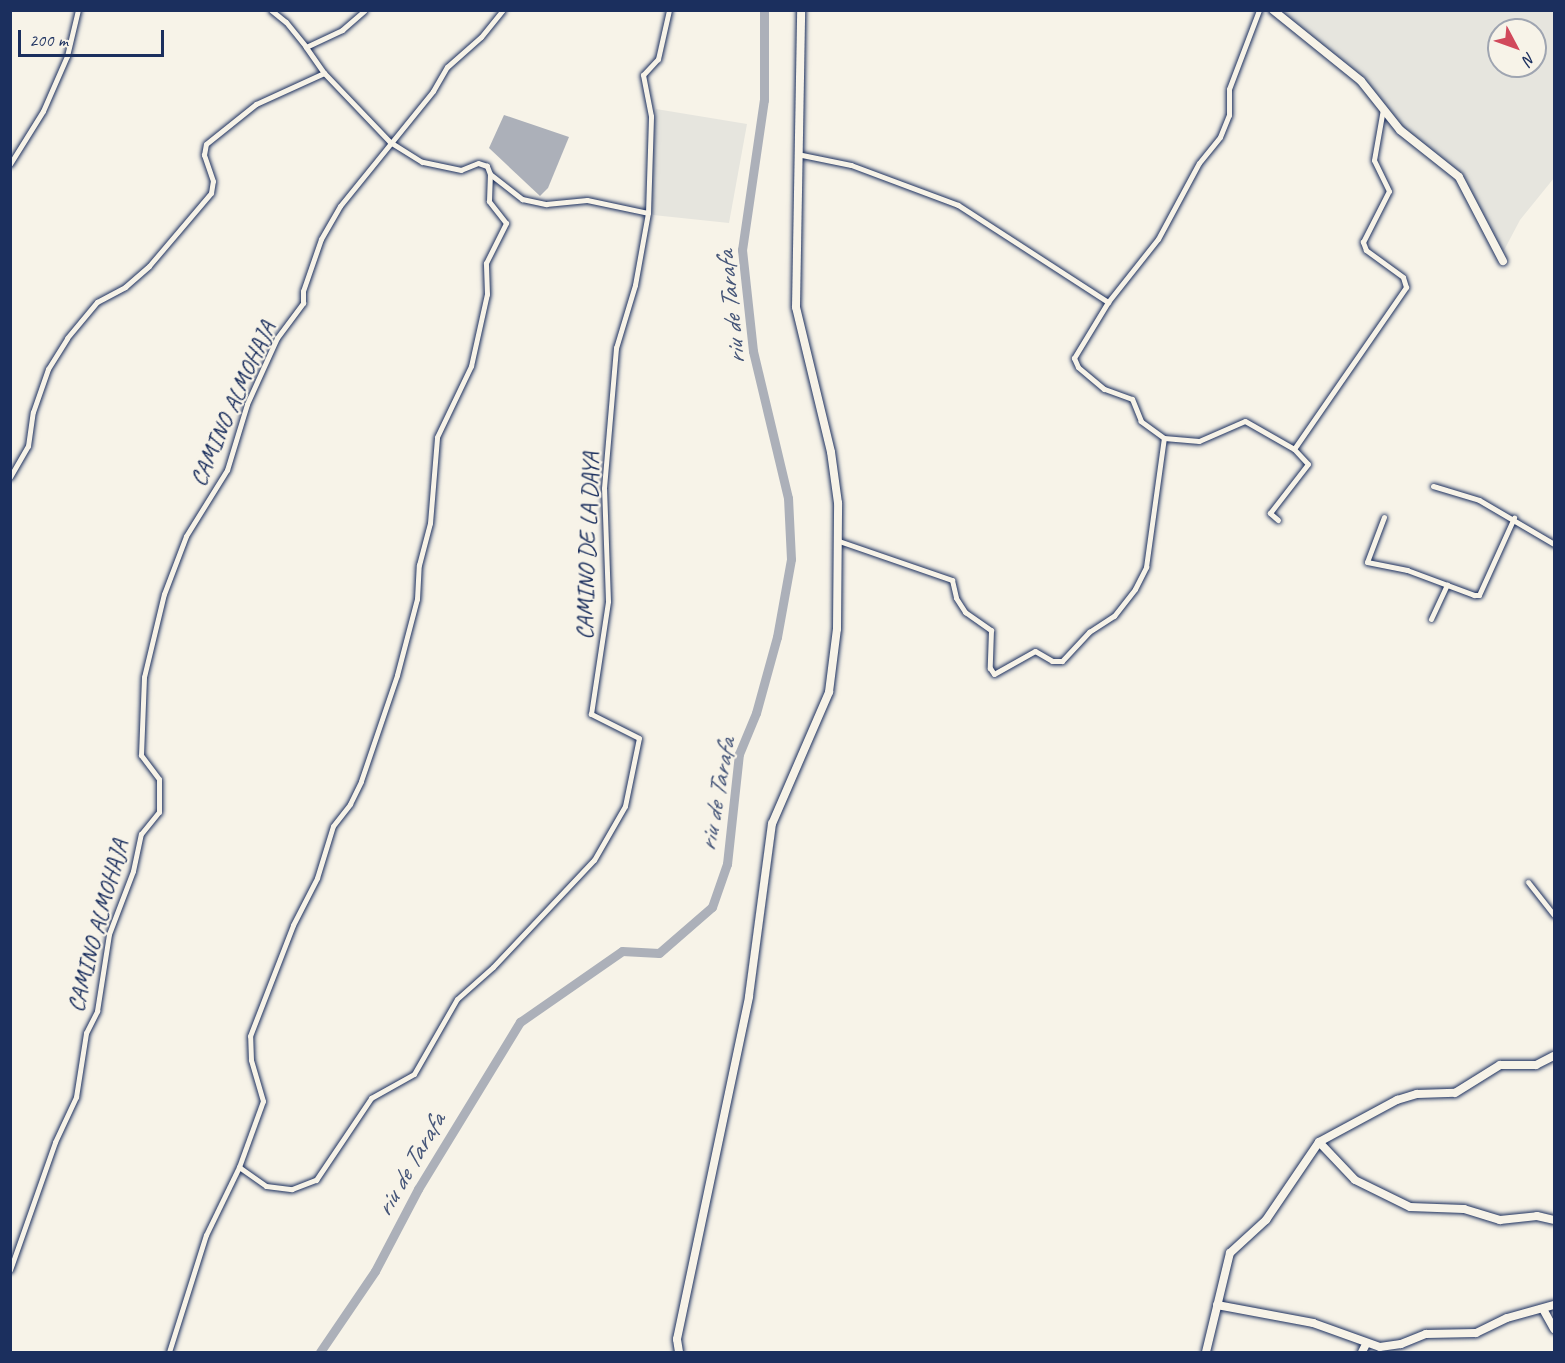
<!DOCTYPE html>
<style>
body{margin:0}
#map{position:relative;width:1565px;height:1363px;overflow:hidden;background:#f7f3e8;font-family:Caveat,sans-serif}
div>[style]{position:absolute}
.built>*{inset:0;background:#e6e5de}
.water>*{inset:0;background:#acb0b9}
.river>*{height:9px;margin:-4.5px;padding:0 4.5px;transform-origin:4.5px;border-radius:4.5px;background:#acb0b9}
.roads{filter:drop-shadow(0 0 2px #1b2f5e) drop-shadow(0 0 2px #1b2f5e)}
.street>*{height:5px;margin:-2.5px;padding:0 2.5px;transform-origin:2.5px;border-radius:2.5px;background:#f7f3e8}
.secondary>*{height:8px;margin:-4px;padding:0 4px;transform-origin:4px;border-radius:4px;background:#f7f3e8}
span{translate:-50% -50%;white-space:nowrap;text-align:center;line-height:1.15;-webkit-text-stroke:4.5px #f7f3e8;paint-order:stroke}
.street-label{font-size:24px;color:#1b2f5e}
.water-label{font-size:26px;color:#465679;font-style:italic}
.frame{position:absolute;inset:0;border:12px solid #1b2f5e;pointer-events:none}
.north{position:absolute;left:1487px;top:18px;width:60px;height:60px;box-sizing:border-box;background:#f7f3e8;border:2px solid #9fa5b1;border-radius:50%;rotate:131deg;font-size:16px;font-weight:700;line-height:24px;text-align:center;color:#1b2f5e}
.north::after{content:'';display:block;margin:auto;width:21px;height:27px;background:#d1495b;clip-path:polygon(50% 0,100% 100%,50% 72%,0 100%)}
.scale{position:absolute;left:18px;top:30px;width:146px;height:27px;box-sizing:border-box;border:3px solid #1b2f5e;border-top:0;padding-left:8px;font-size:18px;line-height:21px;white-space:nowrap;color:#1b2f5e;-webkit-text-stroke:4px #f7f3e8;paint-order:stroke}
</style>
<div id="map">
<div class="built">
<i style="clip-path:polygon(evenodd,1273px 11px,1554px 11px,1554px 178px,1520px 220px,1501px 256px,1459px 177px,1400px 130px,1375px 96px,1273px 11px,1499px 30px,1535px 30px,1535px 66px,1499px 66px,1499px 30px)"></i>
<i style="clip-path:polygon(656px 109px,747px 124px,729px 223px,653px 215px,649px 200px)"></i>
</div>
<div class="water">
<i style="clip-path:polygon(504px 115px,569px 137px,548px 188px,540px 196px,489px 148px)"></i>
</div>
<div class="river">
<i style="left:320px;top:1352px;width:98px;rotate:-55.8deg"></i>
<i style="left:375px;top:1271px;width:93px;rotate:-62.3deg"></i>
<i style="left:418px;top:1189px;width:196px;rotate:-58.6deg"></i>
<i style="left:520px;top:1022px;width:124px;rotate:-34.8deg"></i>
<i style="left:622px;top:951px;width:37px;rotate:3deg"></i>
<i style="left:659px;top:953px;width:70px;rotate:-41deg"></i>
<i style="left:712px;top:907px;width:46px;rotate:-70.8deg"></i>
<i style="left:727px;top:864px;width:111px;rotate:-83.8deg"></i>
<i style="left:739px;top:754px;width:44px;rotate:-67.5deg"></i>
<i style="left:756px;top:713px;width:79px;rotate:-74.6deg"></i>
<i style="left:777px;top:637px;width:79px;rotate:-79.8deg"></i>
<i style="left:791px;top:559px;width:61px;rotate:-92.8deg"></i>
<i style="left:788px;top:498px;width:151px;rotate:-103.4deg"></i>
<i style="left:753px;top:351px;width:102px;rotate:-96.2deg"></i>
<i style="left:742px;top:250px;width:152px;rotate:-81.7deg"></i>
<i style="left:764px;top:100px;width:90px;rotate:-90deg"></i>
</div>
<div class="roads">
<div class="street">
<i style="left:271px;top:10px;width:19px;rotate:39deg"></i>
<i style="left:286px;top:22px;width:32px;rotate:51deg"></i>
<i style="left:797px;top:154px;width:55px;rotate:11.5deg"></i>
<i style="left:851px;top:165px;width:114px;rotate:20.5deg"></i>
<i style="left:958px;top:205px;width:179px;rotate:32.9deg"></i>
<i style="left:10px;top:164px;width:62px;rotate:-58.1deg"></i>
<i style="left:43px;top:111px;width:60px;rotate:-66.4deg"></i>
<i style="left:67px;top:56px;width:47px;rotate:-76.6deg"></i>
<i style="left:490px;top:174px;width:41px;rotate:38deg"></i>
<i style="left:522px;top:199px;width:25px;rotate:12deg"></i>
<i style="left:546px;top:204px;width:41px;rotate:-5.6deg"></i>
<i style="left:587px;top:200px;width:62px;rotate:12deg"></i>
<i style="left:1164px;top:438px;width:35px;rotate:5deg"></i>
<i style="left:1199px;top:441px;width:50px;rotate:-23.5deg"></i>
<i style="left:1245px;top:421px;width:56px;rotate:29.7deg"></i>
<i style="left:1294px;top:449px;width:197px;rotate:-55.3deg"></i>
<i style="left:1406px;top:287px;width:10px;rotate:-107deg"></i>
<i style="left:1403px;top:277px;width:46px;rotate:-143.9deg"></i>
<i style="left:1366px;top:250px;width:9px;rotate:-111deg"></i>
<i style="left:1363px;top:242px;width:57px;rotate:-63deg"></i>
<i style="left:1389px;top:191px;width:34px;rotate:-116deg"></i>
<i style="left:1374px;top:160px;width:52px;rotate:-80deg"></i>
<i style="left:10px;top:477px;width:36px;rotate:-60deg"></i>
<i style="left:28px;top:446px;width:34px;rotate:-82deg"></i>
<i style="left:33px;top:412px;width:46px;rotate:-70.8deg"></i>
<i style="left:48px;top:369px;width:36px;rotate:-58deg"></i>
<i style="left:67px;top:338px;width:47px;rotate:-50.2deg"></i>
<i style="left:97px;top:302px;width:32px;rotate:-28deg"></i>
<i style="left:125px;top:287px;width:32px;rotate:-41deg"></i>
<i style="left:149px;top:266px;width:96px;rotate:-49.7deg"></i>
<i style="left:211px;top:193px;width:12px;rotate:-81deg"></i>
<i style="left:213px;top:181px;width:28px;rotate:-109deg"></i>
<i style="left:204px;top:155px;width:11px;rotate:-80deg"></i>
<i style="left:206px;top:144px;width:64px;rotate:-38.7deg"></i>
<i style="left:256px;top:104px;width:75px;rotate:-24.5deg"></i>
<i style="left:324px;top:73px;width:32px;rotate:-125deg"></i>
<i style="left:306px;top:47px;width:40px;rotate:-25deg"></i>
<i style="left:342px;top:30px;width:30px;rotate:-41deg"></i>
<i style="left:1433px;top:486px;width:48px;rotate:16.9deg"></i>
<i style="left:1479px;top:500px;width:87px;rotate:30.4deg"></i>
<i style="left:1384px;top:517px;width:48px;rotate:110.7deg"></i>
<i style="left:1367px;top:562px;width:41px;rotate:11.3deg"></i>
<i style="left:1407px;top:570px;width:72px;rotate:20.5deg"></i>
<i style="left:1474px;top:595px;width:5px"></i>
<i style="left:1479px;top:595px;width:85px;rotate:-65.6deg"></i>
<i style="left:1278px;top:520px;width:11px;rotate:-139deg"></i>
<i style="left:1270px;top:513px;width:62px;rotate:-52.2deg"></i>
<i style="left:1308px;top:464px;width:21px;rotate:-133deg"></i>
<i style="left:836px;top:540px;width:123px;rotate:19deg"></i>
<i style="left:952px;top:580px;width:18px;rotate:77deg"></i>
<i style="left:956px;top:598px;width:17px;rotate:57deg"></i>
<i style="left:965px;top:612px;width:32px;rotate:35deg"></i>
<i style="left:991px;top:630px;width:38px;rotate:92deg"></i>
<i style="left:990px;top:668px;width:7px;rotate:56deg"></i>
<i style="left:994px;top:674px;width:47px;rotate:-29.3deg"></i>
<i style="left:1035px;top:651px;width:20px;rotate:30deg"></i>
<i style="left:1052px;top:661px;width:10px"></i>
<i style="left:1062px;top:661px;width:40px;rotate:-47deg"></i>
<i style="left:1089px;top:632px;width:30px;rotate:-33deg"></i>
<i style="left:1114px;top:616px;width:34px;rotate:-52deg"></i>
<i style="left:1135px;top:589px;width:25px;rotate:-63deg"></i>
<i style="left:1146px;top:567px;width:130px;rotate:-82.1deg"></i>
<i style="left:1164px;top:438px;width:29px;rotate:-144deg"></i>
<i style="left:1141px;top:421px;width:24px;rotate:-112deg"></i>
<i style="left:1132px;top:399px;width:30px;rotate:-160deg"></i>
<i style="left:1104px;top:389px;width:34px;rotate:-140deg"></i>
<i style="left:1078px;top:367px;width:10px;rotate:-114deg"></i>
<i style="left:1074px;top:358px;width:66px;rotate:-58.7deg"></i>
<i style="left:1108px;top:302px;width:80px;rotate:-51.6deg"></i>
<i style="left:1158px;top:239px;width:86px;rotate:-61.7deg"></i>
<i style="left:1199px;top:163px;width:33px;rotate:-51deg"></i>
<i style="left:1220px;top:137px;width:24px;rotate:-68deg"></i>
<i style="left:1229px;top:115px;width:26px;rotate:-90deg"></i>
<i style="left:1229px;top:89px;width:85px;rotate:-69.2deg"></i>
<i style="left:1431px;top:619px;width:38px;rotate:-65deg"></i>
<i style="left:1528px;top:882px;width:42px;rotate:51.8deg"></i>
<i style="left:239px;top:1167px;width:33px;rotate:35deg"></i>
<i style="left:266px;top:1186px;width:26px;rotate:7deg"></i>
<i style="left:292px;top:1189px;width:26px;rotate:-21deg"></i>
<i style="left:316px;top:1180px;width:99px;rotate:-56.1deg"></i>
<i style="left:371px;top:1098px;width:49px;rotate:-29.2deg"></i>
<i style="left:414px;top:1074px;width:86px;rotate:-60.2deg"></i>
<i style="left:457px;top:999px;width:48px;rotate:-41.6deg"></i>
<i style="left:493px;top:967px;width:147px;rotate:-46.7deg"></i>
<i style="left:594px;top:860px;width:62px;rotate:-60.1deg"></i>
<i style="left:625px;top:806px;width:69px;rotate:-78.4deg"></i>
<i style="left:639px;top:738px;width:54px;rotate:-153.4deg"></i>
<i style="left:591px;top:714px;width:114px;rotate:-81.4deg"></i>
<i style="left:608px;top:601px;width:113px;rotate:-92deg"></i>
<i style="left:604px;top:488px;width:141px;rotate:-85.1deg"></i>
<i style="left:616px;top:348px;width:66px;rotate:-73.2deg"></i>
<i style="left:635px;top:285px;width:73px;rotate:-79.8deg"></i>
<i style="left:648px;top:213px;width:97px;rotate:-88.2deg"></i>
<i style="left:651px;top:116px;width:42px;rotate:-101deg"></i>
<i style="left:643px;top:75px;width:22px;rotate:-47deg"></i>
<i style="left:658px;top:59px;width:50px;rotate:-77.3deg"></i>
<i style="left:10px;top:1270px;width:136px;rotate:-70.6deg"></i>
<i style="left:55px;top:1142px;width:50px;rotate:-65deg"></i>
<i style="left:76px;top:1097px;width:65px;rotate:-81.1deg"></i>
<i style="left:86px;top:1033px;width:25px;rotate:-63deg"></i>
<i style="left:97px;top:1011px;width:78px;rotate:-81.1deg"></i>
<i style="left:109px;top:934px;width:67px;rotate:-69.1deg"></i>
<i style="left:133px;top:871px;width:38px;rotate:-78deg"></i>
<i style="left:141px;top:834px;width:28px;rotate:-51deg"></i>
<i style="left:159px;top:812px;width:33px;rotate:-90deg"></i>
<i style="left:159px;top:779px;width:30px;rotate:-127deg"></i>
<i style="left:141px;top:755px;width:78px;rotate:-87.8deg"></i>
<i style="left:144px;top:677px;width:85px;rotate:-76.5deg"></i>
<i style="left:164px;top:594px;width:62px;rotate:-69.2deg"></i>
<i style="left:186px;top:536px;width:78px;rotate:-58.2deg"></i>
<i style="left:227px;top:470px;width:69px;rotate:-73.1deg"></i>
<i style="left:247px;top:404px;width:72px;rotate:-65.6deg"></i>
<i style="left:277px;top:338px;width:44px;rotate:-53.4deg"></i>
<i style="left:303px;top:303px;width:12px;rotate:-90deg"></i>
<i style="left:303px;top:291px;width:55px;rotate:-70.9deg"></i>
<i style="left:321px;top:239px;width:38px;rotate:-60deg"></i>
<i style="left:340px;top:206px;width:148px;rotate:-51deg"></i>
<i style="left:433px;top:91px;width:28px;rotate:-60deg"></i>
<i style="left:447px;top:67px;width:45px;rotate:-41.4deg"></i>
<i style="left:481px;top:37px;width:35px;rotate:-51deg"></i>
<i style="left:169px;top:1352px;width:123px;rotate:-72.5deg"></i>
<i style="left:206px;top:1235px;width:76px;rotate:-64.1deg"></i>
<i style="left:239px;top:1167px;width:70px;rotate:-70deg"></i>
<i style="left:263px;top:1101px;width:43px;rotate:-106.3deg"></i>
<i style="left:251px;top:1060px;width:24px;rotate:-92deg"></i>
<i style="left:250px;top:1036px;width:119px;rotate:-68.8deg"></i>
<i style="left:293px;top:925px;width:53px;rotate:-62.9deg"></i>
<i style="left:317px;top:878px;width:54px;rotate:-72.9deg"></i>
<i style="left:333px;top:826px;width:28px;rotate:-52deg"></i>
<i style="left:350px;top:804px;width:25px;rotate:-64deg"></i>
<i style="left:361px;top:781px;width:112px;rotate:-71.2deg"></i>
<i style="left:397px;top:675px;width:79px;rotate:-75.3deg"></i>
<i style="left:417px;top:599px;width:34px;rotate:-87deg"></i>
<i style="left:419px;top:565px;width:43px;rotate:-75.3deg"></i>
<i style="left:430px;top:523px;width:86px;rotate:-85.3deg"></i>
<i style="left:437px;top:437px;width:79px;rotate:-64.4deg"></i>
<i style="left:471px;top:366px;width:74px;rotate:-77.5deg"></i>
<i style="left:487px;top:294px;width:31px;rotate:-92deg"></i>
<i style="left:486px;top:263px;width:45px;rotate:-63.4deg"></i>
<i style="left:506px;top:223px;width:28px;rotate:-128deg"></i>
<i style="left:489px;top:201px;width:27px;rotate:-88deg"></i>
<i style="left:490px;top:174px;width:9px;rotate:-111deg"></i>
<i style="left:487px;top:166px;width:9px;rotate:-162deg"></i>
<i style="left:478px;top:163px;width:18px;rotate:158deg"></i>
<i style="left:461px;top:170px;width:40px;rotate:-168deg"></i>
<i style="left:422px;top:162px;width:38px;rotate:-148deg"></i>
<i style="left:390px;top:142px;width:95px;rotate:-133.7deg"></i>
</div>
<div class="secondary">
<i style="left:1273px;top:10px;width:113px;rotate:38.9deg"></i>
<i style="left:1361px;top:81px;width:63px;rotate:51.5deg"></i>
<i style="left:1400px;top:130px;width:75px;rotate:38.5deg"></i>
<i style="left:1459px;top:177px;width:95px;rotate:62.4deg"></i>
<i style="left:1319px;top:1142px;width:52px;rotate:46.5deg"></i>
<i style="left:1355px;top:1180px;width:61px;rotate:26.1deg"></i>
<i style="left:1410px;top:1207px;width:54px;rotate:2.1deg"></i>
<i style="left:1464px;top:1209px;width:38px;rotate:17deg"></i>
<i style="left:1500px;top:1220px;width:37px;rotate:-6deg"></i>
<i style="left:1537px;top:1216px;width:17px;rotate:13deg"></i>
<i style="left:1217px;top:1305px;width:98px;rotate:10.6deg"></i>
<i style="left:1313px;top:1323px;width:71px;rotate:19.7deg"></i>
<i style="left:1380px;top:1347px;width:21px;rotate:-8deg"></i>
<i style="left:1401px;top:1344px;width:27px;rotate:-22deg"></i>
<i style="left:1426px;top:1334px;width:50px;rotate:-1.1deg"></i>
<i style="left:1476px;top:1333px;width:34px;rotate:-26deg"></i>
<i style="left:1507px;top:1318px;width:49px;rotate:-15.5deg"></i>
<i style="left:1543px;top:1309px;width:23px;rotate:61deg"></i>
<i style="left:679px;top:1352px;width:13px;rotate:-99deg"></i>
<i style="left:677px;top:1339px;width:350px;rotate:-78.1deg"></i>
<i style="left:749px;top:996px;width:174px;rotate:-82.4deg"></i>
<i style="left:772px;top:824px;width:144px;rotate:-66.6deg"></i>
<i style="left:829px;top:692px;width:64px;rotate:-82.8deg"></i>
<i style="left:837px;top:629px;width:126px;rotate:-89.5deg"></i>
<i style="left:838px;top:503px;width:51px;rotate:-97.8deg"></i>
<i style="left:831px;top:452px;width:149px;rotate:-103.6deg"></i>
<i style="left:796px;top:307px;width:297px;rotate:-89deg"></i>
<i style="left:1206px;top:1352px;width:102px;rotate:-76.4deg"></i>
<i style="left:1230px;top:1253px;width:49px;rotate:-42.5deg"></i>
<i style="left:1266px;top:1220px;width:94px;rotate:-55.8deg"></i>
<i style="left:1319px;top:1142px;width:89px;rotate:-28.3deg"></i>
<i style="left:1397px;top:1100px;width:21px;rotate:-17deg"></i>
<i style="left:1417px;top:1094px;width:38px;rotate:-2deg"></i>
<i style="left:1455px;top:1093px;width:53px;rotate:-31.9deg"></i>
<i style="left:1500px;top:1065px;width:36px"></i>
<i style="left:1536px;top:1065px;width:20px;rotate:-27deg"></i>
<i style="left:1362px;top:1352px;width:9px;rotate:-63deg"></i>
</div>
</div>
<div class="street-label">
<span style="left:233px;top:404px;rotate:-66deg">CAMINO ALMOHAJA</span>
<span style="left:588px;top:546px;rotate:-88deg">CAMINO DE LA DAYA</span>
<span style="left:98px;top:926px;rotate:-75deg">CAMINO ALMOHAJA</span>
</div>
<div class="water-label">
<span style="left:731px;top:308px;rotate:-96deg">riu de Tarafa</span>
<span style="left:717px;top:795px;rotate:-80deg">riu de Tarafa</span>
<span style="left:410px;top:1165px;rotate:-60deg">riu de Tarafa</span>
</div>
<div class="frame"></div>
<div class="north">N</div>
<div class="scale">200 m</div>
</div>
